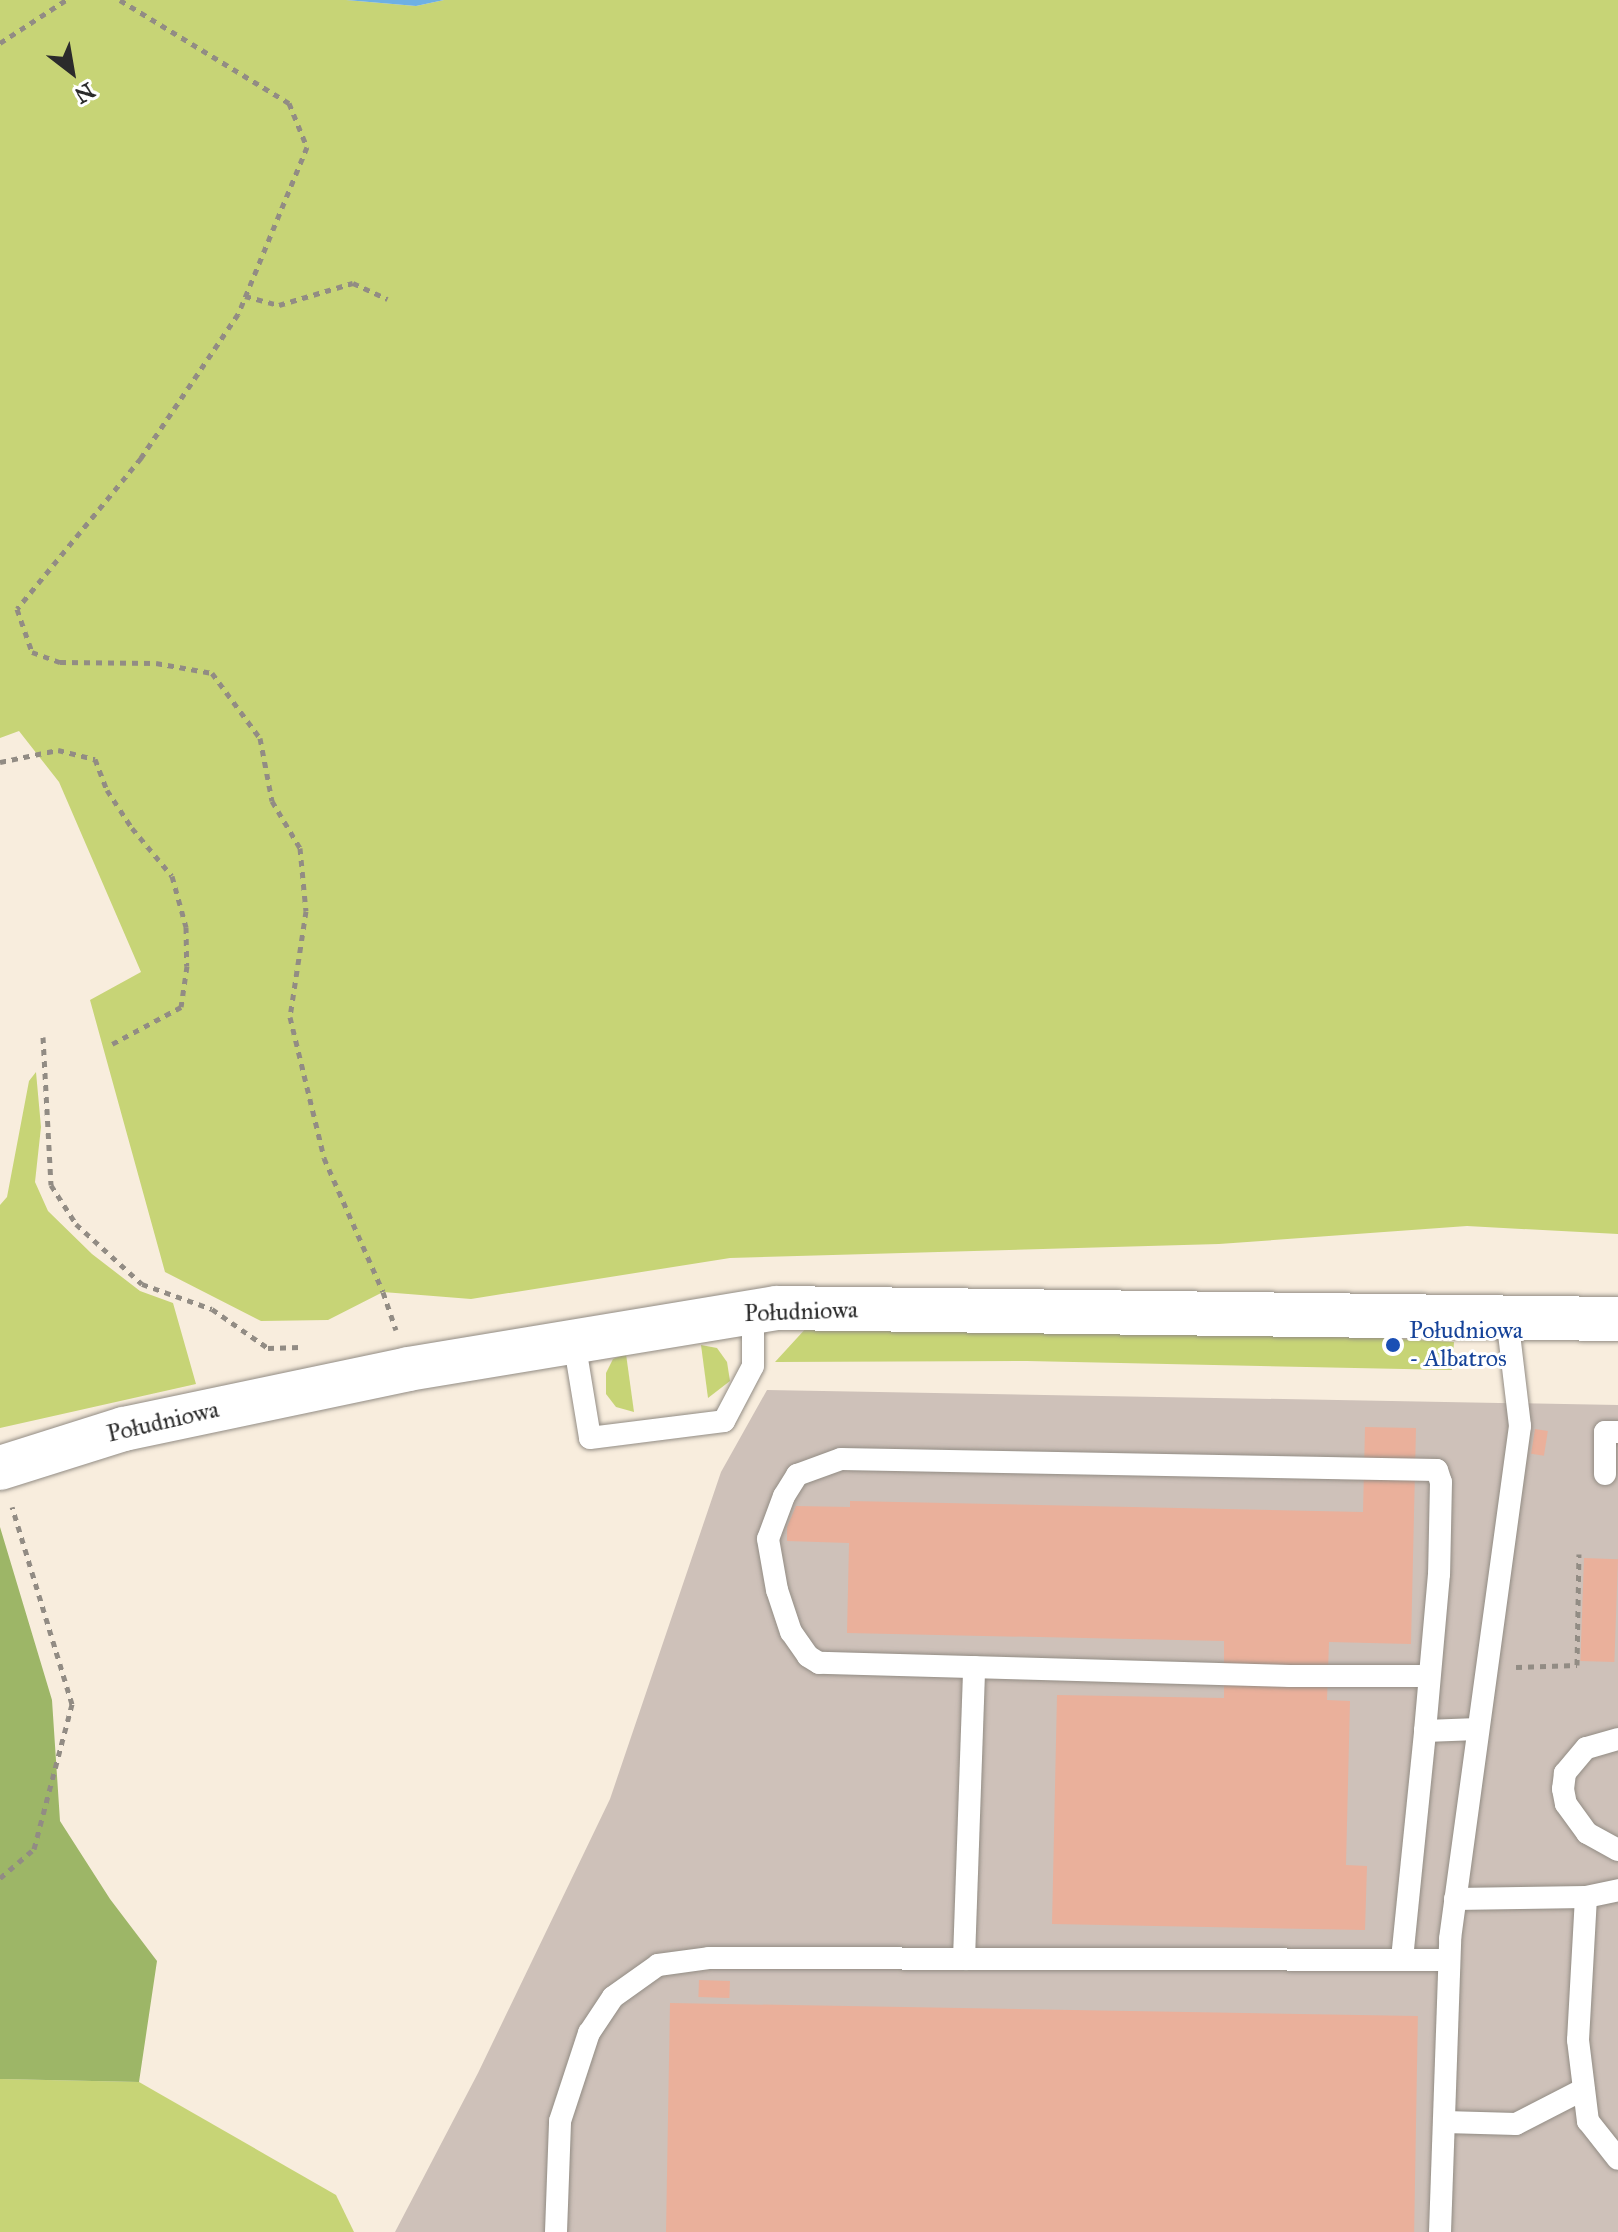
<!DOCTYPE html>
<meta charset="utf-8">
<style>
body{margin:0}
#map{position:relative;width:1618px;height:2232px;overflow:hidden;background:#f8eddd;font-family:"IM FELL Great Primer",serif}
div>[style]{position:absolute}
.industrial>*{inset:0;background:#cec1b9}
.green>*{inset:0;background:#c7d476}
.forest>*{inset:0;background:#9db667}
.water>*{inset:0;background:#6eb0e3}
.building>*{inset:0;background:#eab09b;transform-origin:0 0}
.path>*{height:5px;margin-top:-2.5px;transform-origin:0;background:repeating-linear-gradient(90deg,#928c84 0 6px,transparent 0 12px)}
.roads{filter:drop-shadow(0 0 2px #928c84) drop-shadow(0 0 2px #928c84)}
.lane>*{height:22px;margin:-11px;padding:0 11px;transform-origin:11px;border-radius:11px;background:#fff}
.street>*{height:44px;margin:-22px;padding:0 22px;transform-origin:22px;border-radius:22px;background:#fff}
.dots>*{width:22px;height:22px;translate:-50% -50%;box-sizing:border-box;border:4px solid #fff;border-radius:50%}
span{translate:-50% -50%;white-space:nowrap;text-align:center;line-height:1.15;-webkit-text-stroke:6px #fff;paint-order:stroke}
.street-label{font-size:24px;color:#2b2b2b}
.transit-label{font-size:24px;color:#164399}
.left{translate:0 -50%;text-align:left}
.north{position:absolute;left:32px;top:32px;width:80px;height:80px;-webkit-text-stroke:6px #fff;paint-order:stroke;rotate:149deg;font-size:22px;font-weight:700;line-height:32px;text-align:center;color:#2b2b2b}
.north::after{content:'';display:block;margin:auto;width:28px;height:36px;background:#2b2b2b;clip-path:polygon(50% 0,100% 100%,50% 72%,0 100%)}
</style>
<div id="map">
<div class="industrial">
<i style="clip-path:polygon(767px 1390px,1618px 1405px,1618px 2232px,395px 2232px,478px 2073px,610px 1799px,721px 1472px)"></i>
</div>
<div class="green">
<i style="clip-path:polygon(0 0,346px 0,416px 6px,444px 0,1618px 0,1618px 1234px,1467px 1226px,1219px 1244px,730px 1258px,471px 1299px,383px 1292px,328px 1320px,261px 1321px,165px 1272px,90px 1000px,141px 972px,59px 782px,19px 731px,0 738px)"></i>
<i style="clip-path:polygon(36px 1072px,41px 1127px,35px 1182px,48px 1211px,92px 1254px,140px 1291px,173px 1303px,196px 1384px,0 1428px,0 1205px,7px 1197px,29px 1081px)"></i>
<i style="clip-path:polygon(808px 1326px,1381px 1338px,1454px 1342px,1452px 1370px,1027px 1361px,775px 1362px)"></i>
<i style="clip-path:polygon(701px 1345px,717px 1348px,727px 1362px,730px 1381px,708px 1398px)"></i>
<i style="clip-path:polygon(626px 1354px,634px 1412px,616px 1407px,606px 1394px,606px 1373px,613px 1359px)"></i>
<i style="clip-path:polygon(0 2079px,139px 2082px,336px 2195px,354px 2232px,0 2232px)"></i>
</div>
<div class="forest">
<i style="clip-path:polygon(0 1527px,52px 1700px,60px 1821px,110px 1899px,157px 1961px,139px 2082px,0 2079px)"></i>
</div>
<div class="water">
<i style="clip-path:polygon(346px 0,444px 0,416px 6px)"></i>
</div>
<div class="building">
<i style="clip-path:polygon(1365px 1427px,1416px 1428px,1411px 1644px,1329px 1642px,1327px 1700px,1350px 1701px,1346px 1865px,1367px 1866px,1365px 1930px,1052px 1924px,1057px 1695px,1224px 1698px,1224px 1641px,847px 1633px,849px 1543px,787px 1541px,787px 1527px,796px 1506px,850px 1507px,850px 1501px,1363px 1512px)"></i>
<i style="left:1535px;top:1429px;width:13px;height:25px;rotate:9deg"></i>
<i style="left:1584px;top:1558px;width:34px;height:103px;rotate:2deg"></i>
<i style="left:699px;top:1980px;width:31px;height:17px;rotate:2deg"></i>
<i style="left:670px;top:2003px;width:748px;height:229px;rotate:1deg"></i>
</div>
<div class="path">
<i style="left:120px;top:0;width:198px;rotate:31.4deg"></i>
<i style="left:289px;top:103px;width:48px;rotate:67.8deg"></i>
<i style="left:307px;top:147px;width:181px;rotate:112.4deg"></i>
<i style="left:238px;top:314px;width:174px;rotate:124deg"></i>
<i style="left:141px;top:458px;width:195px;rotate:129.4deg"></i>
<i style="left:17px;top:609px;width:46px;rotate:70.8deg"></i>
<i style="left:32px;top:652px;width:30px;rotate:20deg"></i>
<i style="left:60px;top:662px;width:96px;rotate:0.6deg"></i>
<i style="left:156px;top:663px;width:57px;rotate:10.1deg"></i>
<i style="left:212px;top:673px;width:81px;rotate:53.6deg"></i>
<i style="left:260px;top:738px;width:64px;rotate:79.2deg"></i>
<i style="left:272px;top:801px;width:55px;rotate:59.2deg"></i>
<i style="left:300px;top:848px;width:63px;rotate:84.6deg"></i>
<i style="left:306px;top:911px;width:107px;rotate:98.6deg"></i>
<i style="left:290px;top:1017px;width:145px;rotate:76.4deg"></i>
<i style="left:324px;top:1158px;width:146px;rotate:66.2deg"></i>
<i style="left:383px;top:1292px;width:40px;rotate:71.1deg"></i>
<i style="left:0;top:43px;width:79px;rotate:-33.1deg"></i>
<i style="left:245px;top:296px;width:35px;rotate:15deg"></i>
<i style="left:279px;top:305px;width:77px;rotate:-16.6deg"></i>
<i style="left:353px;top:283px;width:38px;rotate:25deg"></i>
<i style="left:0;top:762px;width:59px;rotate:-11.7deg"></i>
<i style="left:58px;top:750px;width:38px;rotate:14deg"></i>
<i style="left:95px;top:759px;width:33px;rotate:69deg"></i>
<i style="left:107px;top:790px;width:45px;rotate:56.7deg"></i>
<i style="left:132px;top:828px;width:62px;rotate:50.2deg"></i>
<i style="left:172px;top:876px;width:53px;rotate:74.6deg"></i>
<i style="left:186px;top:927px;width:39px;rotate:89deg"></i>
<i style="left:187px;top:966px;width:41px;rotate:98.3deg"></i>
<i style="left:181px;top:1007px;width:78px;rotate:151.8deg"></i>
<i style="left:43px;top:1037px;width:148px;rotate:86.9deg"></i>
<i style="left:51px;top:1185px;width:46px;rotate:57.3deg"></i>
<i style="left:76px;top:1224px;width:89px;rotate:42.3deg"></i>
<i style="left:142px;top:1284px;width:74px;rotate:19.7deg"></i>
<i style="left:212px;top:1309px;width:68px;rotate:34.9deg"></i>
<i style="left:268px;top:1348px;width:32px;rotate:-2deg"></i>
<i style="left:1516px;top:1667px;width:61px;rotate:-1.9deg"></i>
<i style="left:1577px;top:1665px;width:111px;rotate:-89deg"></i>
<i style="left:0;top:1878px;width:45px;rotate:-40.5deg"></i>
<i style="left:34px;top:1849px;width:150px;rotate:-75.3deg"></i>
<i style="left:72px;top:1704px;width:206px;rotate:-106.9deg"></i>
</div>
<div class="roads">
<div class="lane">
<i style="left:574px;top:1341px;width:98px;rotate:80.6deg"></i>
<i style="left:590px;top:1438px;width:135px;rotate:-7.2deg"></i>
<i style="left:724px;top:1421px;width:62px;rotate:-62.2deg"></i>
<i style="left:753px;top:1366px;width:54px;rotate:-90deg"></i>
<i style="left:1605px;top:1474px;width:42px;rotate:-90deg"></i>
<i style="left:1605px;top:1432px;width:13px"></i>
<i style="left:1429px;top:1676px;width:139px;rotate:180deg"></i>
<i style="left:1290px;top:1676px;width:471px;rotate:-178.4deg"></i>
<i style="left:819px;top:1663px;width:13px;rotate:-148deg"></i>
<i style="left:808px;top:1656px;width:29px;rotate:-125deg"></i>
<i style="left:791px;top:1632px;width:44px;rotate:-108.4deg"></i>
<i style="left:777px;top:1590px;width:52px;rotate:-100deg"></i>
<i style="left:768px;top:1539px;width:46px;rotate:-69.6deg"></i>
<i style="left:784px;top:1496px;width:25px;rotate:-58deg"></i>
<i style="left:797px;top:1475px;width:47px;rotate:-20deg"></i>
<i style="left:841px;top:1459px;width:596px;rotate:1.06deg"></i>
<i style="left:1437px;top:1470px;width:13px;rotate:72deg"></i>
<i style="left:1441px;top:1482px;width:92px;rotate:91.2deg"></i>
<i style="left:1439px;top:1574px;width:158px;rotate:95.1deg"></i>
<i style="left:1425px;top:1731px;width:53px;rotate:-2.2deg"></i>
<i style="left:1618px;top:1739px;width:33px;rotate:164deg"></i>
<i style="left:1586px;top:1748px;width:33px;rotate:130deg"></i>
<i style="left:1565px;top:1773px;width:16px;rotate:97deg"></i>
<i style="left:1563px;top:1789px;width:15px;rotate:79deg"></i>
<i style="left:1566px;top:1804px;width:36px;rotate:54deg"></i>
<i style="left:1587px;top:1833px;width:35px;rotate:29deg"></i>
<i style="left:1586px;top:1897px;width:143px;rotate:93.2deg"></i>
<i style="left:1578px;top:2040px;width:82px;rotate:83deg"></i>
<i style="left:1588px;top:2121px;width:48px;rotate:51.7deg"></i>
<i style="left:1455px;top:1899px;width:131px;rotate:-0.9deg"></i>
<i style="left:1586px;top:1897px;width:33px;rotate:-12deg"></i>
<i style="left:964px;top:1959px;width:292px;rotate:-88deg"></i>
<i style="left:1402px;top:1959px;width:229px;rotate:-84.2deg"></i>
<i style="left:1445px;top:2122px;width:71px;rotate:1.6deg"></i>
<i style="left:1516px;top:2124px;width:76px;rotate:-27.2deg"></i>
<i style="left:556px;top:2232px;width:111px;rotate:-87.9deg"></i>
<i style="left:560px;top:2121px;width:93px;rotate:-71.8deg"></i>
<i style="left:589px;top:2033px;width:43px;rotate:-56.3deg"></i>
<i style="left:613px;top:1997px;width:55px;rotate:-35.4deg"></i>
<i style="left:658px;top:1965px;width:51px;rotate:-7.8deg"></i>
<i style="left:709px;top:1958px;width:740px;rotate:0.15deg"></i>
<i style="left:1440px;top:2232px;width:293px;rotate:-88deg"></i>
<i style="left:1450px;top:1939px;width:518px;rotate:-82.23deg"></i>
<i style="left:1520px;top:1426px;width:110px;rotate:-96.8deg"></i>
</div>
<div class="street">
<i style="left:0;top:1468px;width:130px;rotate:-17.5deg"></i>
<i style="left:124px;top:1429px;width:290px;rotate:-11.9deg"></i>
<i style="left:408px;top:1369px;width:373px;rotate:-9.4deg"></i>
<i style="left:776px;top:1308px;width:842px;rotate:0.75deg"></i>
</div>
</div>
<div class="dots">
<i style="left:1393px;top:1345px;background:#1a4fb4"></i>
</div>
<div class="street-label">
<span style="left:801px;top:1312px;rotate:-2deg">Południowa</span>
<span style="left:163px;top:1422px;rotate:-13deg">Południowa</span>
</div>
<div class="transit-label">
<span class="left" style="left:1409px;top:1345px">Południowa<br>- Albatros</span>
</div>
<div class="north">N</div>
</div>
